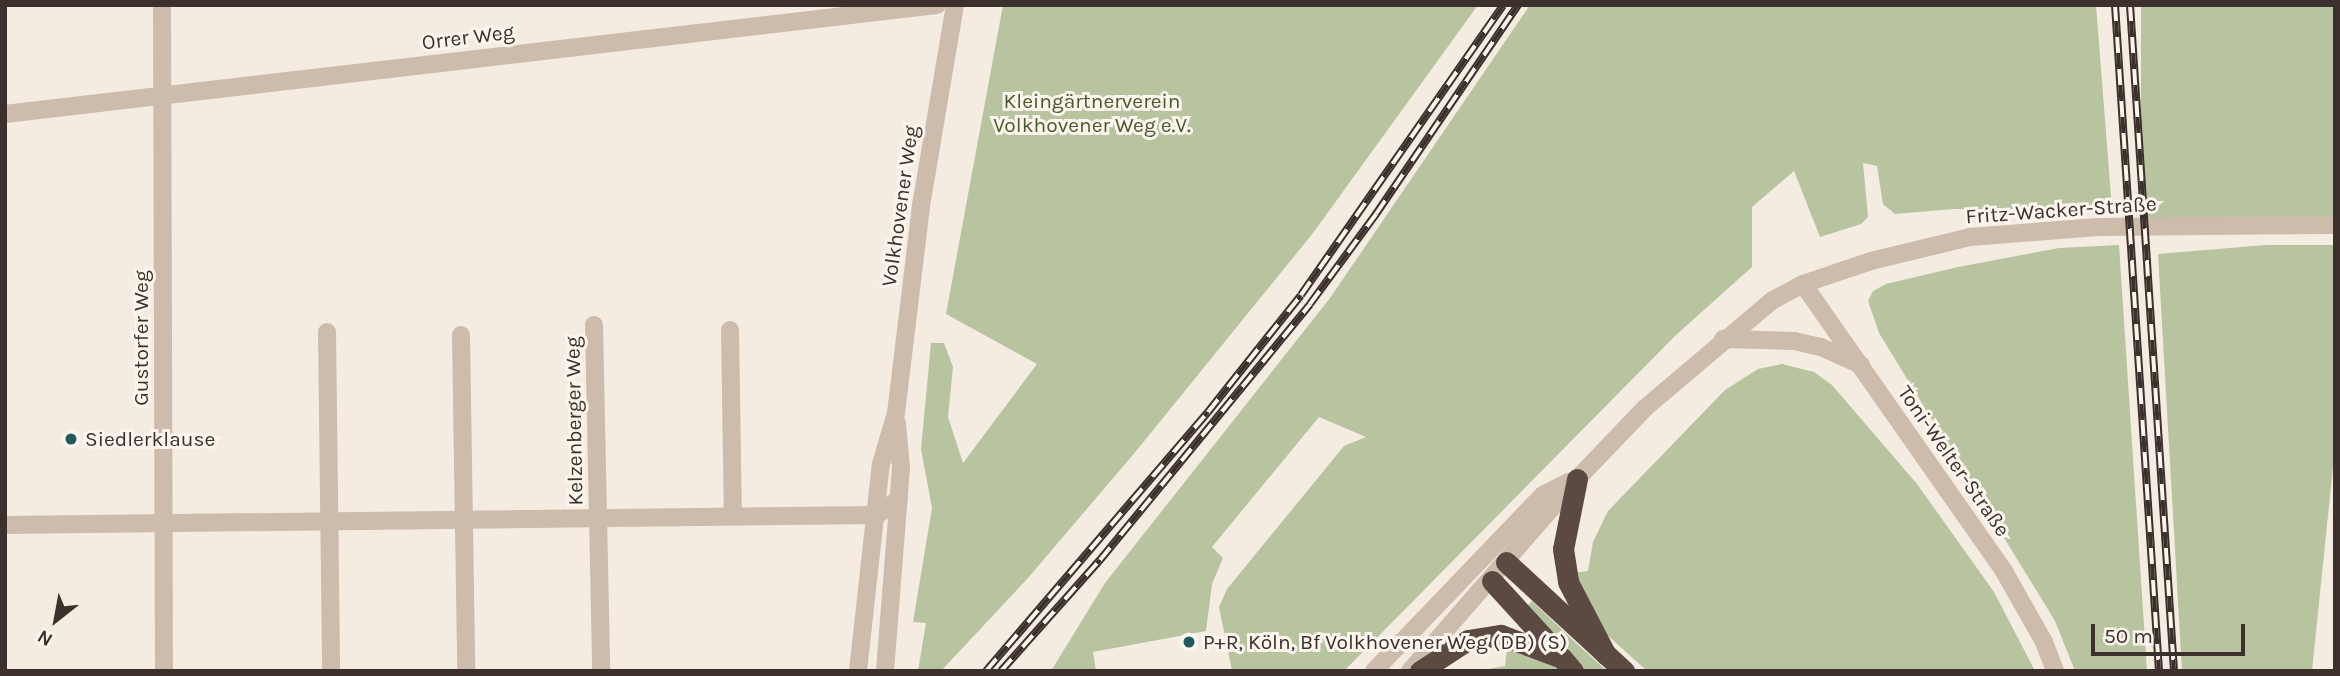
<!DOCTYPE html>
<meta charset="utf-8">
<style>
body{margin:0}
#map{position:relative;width:2340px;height:676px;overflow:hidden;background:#f4ebe1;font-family:Karla,sans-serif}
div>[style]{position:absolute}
.green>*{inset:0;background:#b8c4a0;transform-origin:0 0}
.minor>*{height:18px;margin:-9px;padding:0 9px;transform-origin:9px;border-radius:9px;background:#cdbbac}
.highway>*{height:21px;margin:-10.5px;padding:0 10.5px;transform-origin:10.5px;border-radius:10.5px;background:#5c4a42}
.rail>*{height:8px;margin-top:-4px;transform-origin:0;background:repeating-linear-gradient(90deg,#fbf5ee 0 16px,#3b302b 0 32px);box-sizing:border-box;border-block:2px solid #3b302b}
.dots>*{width:19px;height:19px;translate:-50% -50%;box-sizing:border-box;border:4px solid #fbf5ee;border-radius:50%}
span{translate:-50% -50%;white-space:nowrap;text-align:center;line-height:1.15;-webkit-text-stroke:6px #fbf5ee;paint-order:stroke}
.street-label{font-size:21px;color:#3b302b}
.park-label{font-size:21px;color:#4a5a2e}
.poi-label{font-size:21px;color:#3b302b}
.left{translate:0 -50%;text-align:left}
.frame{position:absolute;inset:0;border:7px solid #3b302b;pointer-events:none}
.north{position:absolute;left:21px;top:585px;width:70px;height:70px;-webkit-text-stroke:5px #fbf5ee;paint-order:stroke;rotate:211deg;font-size:19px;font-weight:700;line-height:28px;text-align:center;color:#3b302b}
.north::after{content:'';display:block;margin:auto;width:24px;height:32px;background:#3b302b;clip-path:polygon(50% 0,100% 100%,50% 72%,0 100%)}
.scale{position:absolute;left:2091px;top:624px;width:154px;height:32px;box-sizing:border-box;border:4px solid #3b302b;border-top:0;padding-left:9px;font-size:21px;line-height:24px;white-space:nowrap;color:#3b302b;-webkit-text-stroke:5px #fbf5ee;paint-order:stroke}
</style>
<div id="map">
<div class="green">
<i style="clip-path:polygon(1003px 5px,1478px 5px,1313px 233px,1137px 450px,1028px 578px,941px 671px,918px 671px,926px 623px,913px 622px,932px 508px,921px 449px,931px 343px,944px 343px,953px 367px,948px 417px,963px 463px,1037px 364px,946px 314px)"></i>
<i style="clip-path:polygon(1530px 5px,2096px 5px,2112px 209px,1953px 209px,1895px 214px,1883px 204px,1877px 166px,1863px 163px,1868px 217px,1861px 224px,1820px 237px,1794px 171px,1752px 207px,1752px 267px,1676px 335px,1344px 671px,1232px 671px,1219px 607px,1227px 589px,1344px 446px,1366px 437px,1319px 417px,1212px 547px,1223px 558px,1212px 584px,1206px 631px,1093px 652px,1096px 671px,1051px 671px,1105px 583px,1330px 298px)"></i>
<i style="left:2141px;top:5px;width:194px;height:213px"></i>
<i style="clip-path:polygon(2119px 245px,2147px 671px,2075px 671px,2055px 621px,1879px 333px,1868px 301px,1873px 291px,1886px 284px,1958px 267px,2059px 248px)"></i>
<i style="clip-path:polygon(2266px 245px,2335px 245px,2335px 447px,2312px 671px,2182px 671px,2158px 254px)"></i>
<i style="clip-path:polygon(1782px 364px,1814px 372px,1832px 385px,1917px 484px,1994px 592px,2035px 671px,1647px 671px,1594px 623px,1572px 573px,1588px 571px,1593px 542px,1608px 511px,1725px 390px,1758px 369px)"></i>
<i style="clip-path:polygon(1532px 601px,1576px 643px,1607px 671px,1584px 671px,1523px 610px)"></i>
<i style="clip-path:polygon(1507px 648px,1540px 656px,1562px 671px,1477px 671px,1505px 666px)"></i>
</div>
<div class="minor">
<i style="left:162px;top:5px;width:666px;rotate:89.83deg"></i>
<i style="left:5px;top:114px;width:938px;rotate:-6.67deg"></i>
<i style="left:1803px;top:284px;width:353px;rotate:55deg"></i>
<i style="left:2005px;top:573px;width:79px;rotate:60.5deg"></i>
<i style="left:2044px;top:642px;width:31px;rotate:69deg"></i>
<i style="left:594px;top:325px;width:346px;rotate:88.8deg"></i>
<i style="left:730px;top:330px;width:184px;rotate:89.1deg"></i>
<i style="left:327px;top:332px;width:339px;rotate:89.3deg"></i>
<i style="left:461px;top:335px;width:336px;rotate:89.1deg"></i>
<i style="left:1723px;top:339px;width:71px;rotate:1.6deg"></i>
<i style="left:1794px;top:341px;width:28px;rotate:13deg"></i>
<i style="left:1821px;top:347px;width:44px;rotate:24.2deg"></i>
<i style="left:5px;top:525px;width:872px;rotate:-0.66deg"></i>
<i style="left:877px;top:515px;width:27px;rotate:-36deg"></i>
<i style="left:858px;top:671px;width:208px;rotate:-83.7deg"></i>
<i style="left:881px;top:464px;width:53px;rotate:-73.6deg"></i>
<i style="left:896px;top:413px;width:209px;rotate:-83.1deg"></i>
<i style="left:921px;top:206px;width:204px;rotate:-80.4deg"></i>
<i style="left:885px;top:671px;width:204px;rotate:-85.5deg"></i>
<i style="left:901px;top:468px;width:45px;rotate:-95.1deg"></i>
<i style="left:1374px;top:671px;width:244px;rotate:-46.2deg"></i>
<i style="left:1543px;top:495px;width:29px;rotate:-27deg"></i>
<i style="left:1410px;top:671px;width:254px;rotate:-49deg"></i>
<i style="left:1577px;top:479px;width:98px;rotate:-46.2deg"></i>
<i style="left:1645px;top:408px;width:167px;rotate:-40.2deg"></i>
<i style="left:1773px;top:300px;width:34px;rotate:-28deg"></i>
<i style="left:1803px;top:284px;width:72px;rotate:-18.7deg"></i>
<i style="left:1871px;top:261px;width:102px;rotate:-13.6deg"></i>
<i style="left:1970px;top:237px;width:128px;rotate:-4.5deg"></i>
<i style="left:2098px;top:227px;width:237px;rotate:-0.5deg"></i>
</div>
<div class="highway">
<i style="left:1577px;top:479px;width:71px;rotate:101.3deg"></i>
<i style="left:1563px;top:549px;width:33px;rotate:81deg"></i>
<i style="left:1568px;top:582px;width:82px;rotate:62.5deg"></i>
<i style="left:1506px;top:562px;width:161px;rotate:42.7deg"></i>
<i style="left:1492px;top:581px;width:92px;rotate:47.6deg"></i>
<i style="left:1420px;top:671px;width:57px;rotate:-32.9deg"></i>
<i style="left:1468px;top:640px;width:33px;rotate:-9deg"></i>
<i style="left:1501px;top:635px;width:65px;rotate:20.7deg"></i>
<i style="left:1562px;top:658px;width:17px;rotate:50deg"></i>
</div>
<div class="rail">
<i style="left:2115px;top:5px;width:667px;rotate:86.22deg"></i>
<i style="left:2130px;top:5px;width:667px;rotate:86.22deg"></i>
<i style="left:986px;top:671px;width:341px;rotate:-49.4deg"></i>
<i style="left:1208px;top:412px;width:149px;rotate:-51.5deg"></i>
<i style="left:1301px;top:295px;width:353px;rotate:-55.1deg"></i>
<i style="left:1001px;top:671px;width:149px;rotate:-48.3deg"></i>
<i style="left:1100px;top:560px;width:331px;rotate:-50.6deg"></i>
<i style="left:1310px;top:304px;width:112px;rotate:-53.7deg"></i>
<i style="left:1376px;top:214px;width:253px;rotate:-55.8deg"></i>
</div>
<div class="dots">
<i style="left:71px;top:439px;background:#1f5a5e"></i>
<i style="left:1189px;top:642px;background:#1f5a5e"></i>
</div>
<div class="street-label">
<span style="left:468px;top:37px;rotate:-7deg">Orrer Weg</span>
<span style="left:900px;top:206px;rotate:-82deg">Volkhovener Weg</span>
<span style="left:2061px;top:210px;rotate:-4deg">Fritz-Wacker-Straße</span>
<span style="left:141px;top:338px;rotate:-90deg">Gustorfer Weg</span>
<span style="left:574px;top:421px;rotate:-91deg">Kelzenberger Weg</span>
<span style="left:1954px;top:461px;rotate:55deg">Toni-Welter-Straße</span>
</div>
<div class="park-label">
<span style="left:1092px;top:113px">Kleingärtnerverein<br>Volkhovener Weg e.V.</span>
</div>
<div class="poi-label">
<span class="left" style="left:85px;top:439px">Siedlerklause</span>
<span class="left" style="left:1203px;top:642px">P+R, Köln, Bf Volkhovener Weg (DB) (S)</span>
</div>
<div class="frame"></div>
<div class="north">N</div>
<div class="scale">50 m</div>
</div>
